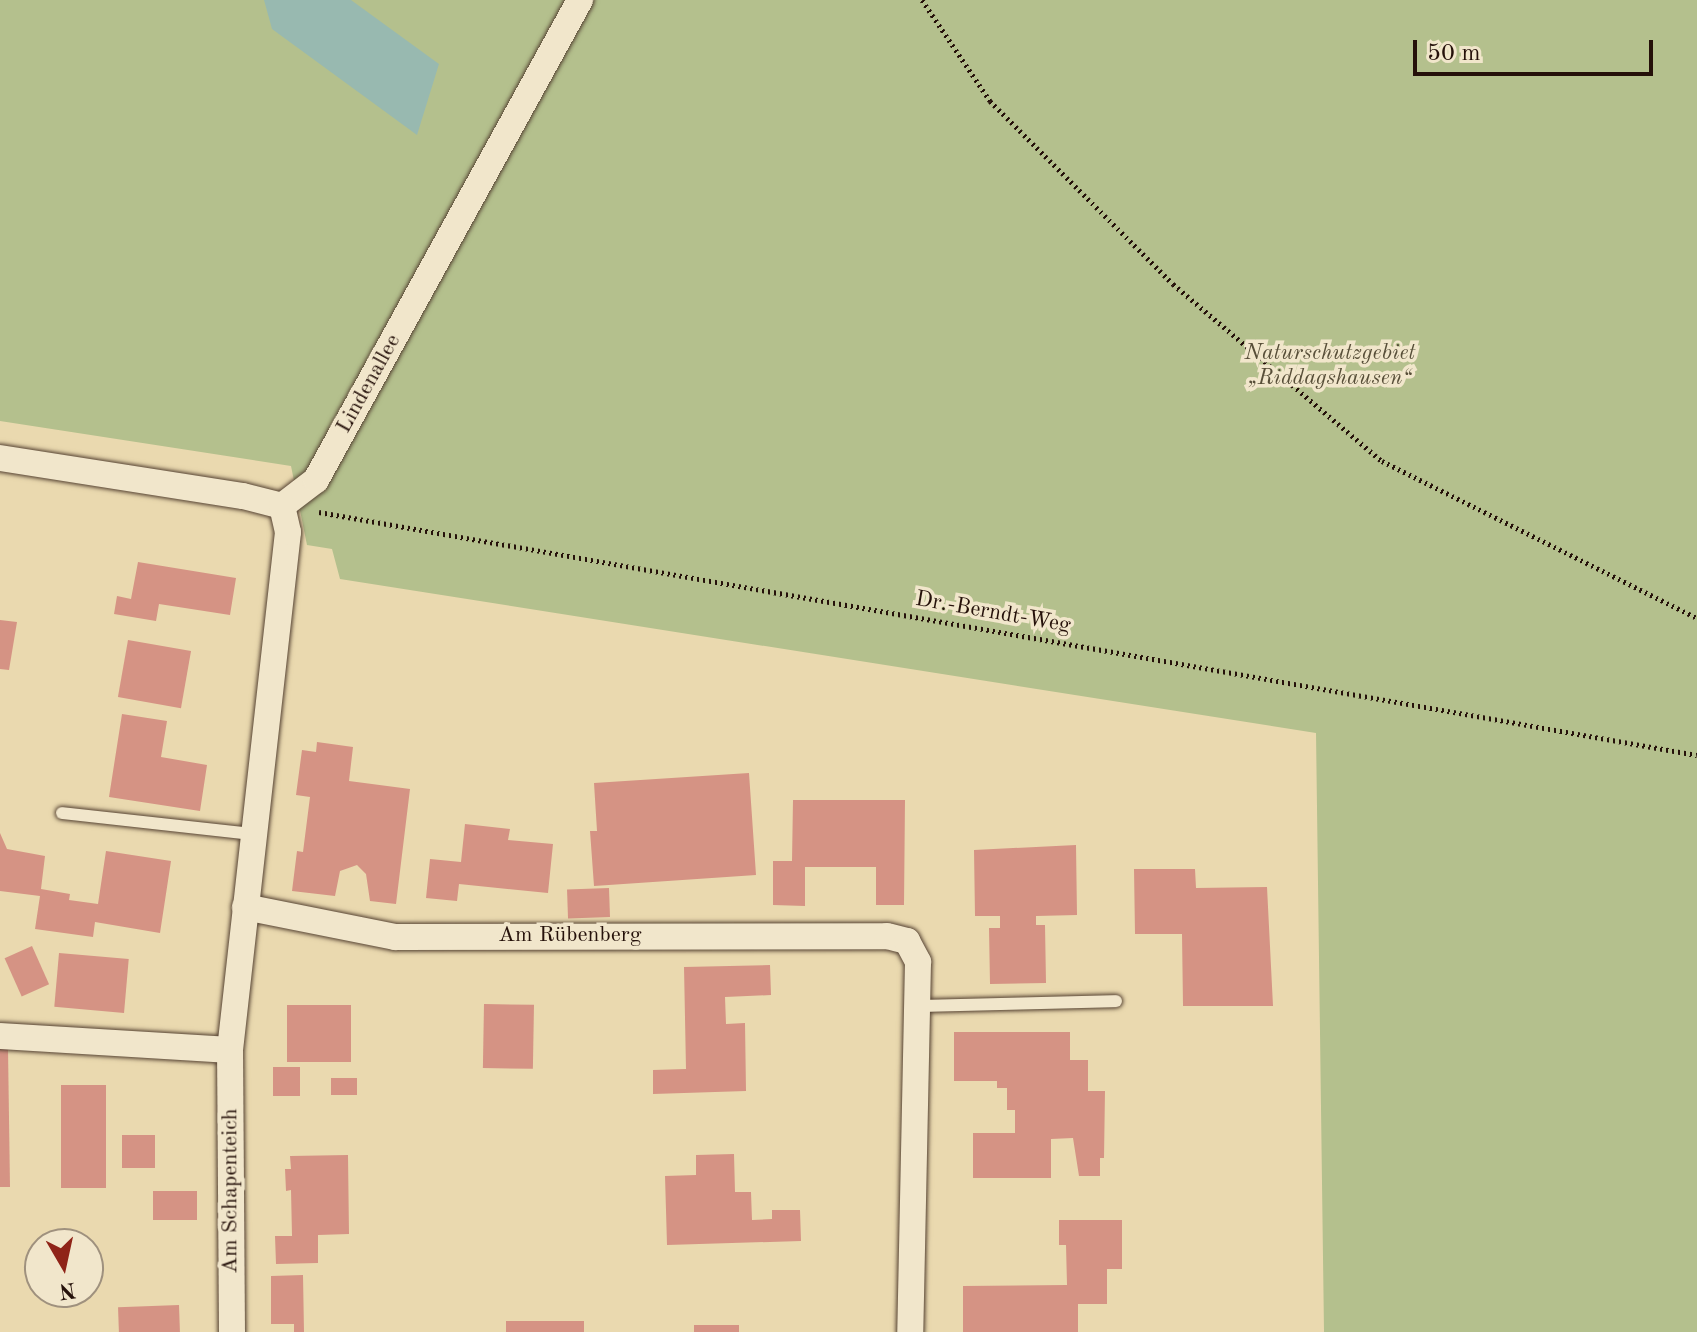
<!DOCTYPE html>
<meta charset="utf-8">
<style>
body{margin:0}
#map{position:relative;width:1697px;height:1332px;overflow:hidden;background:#ead9af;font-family:"Old Standard TT",serif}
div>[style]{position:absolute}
.green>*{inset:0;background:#b4c08d}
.water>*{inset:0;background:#98b9b0}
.building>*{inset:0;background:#d59384;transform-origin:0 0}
.path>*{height:5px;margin-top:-2.5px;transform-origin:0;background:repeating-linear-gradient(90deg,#25110a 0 2px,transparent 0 6px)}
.roads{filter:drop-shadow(0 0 2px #564333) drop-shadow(0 0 2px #564333)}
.service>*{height:12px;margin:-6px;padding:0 6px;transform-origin:6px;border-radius:6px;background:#f1e6cb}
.minor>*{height:26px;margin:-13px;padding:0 13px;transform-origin:13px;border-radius:13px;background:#f1e6cb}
span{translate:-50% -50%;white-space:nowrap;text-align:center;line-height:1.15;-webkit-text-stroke:7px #f1e6cb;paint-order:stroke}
.park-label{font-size:22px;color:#574e38;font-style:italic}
.street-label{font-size:22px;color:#25110a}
.north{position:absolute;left:24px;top:1228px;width:80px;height:80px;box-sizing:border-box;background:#f1e6cb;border:2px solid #9f917e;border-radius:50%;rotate:171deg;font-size:22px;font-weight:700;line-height:32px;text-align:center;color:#25110a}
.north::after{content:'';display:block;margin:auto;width:28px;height:36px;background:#8f2418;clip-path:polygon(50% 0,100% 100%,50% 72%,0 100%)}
.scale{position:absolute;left:1413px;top:40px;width:240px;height:36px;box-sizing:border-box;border:4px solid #25110a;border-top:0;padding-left:10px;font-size:24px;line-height:28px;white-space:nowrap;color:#25110a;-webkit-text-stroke:6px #f1e6cb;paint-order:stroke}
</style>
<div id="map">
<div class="green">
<i style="clip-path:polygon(0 0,1697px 0,1697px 1332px,1324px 1332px,1316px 733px,340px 579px,332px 549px,307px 545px,291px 466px,0 421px)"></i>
</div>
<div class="water">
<i style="clip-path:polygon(264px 0,351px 0,439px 64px,417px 135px,272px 29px)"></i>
</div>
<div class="building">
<i style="clip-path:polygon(138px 562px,236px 578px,230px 615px,159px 604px,156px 621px,114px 614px,117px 596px,131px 599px)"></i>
<i style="clip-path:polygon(0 620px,17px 622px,9px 670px,0 669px)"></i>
<i style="left:128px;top:640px;width:64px;height:58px;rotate:10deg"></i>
<i style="clip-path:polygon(122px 714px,167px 721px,161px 757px,207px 765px,200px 811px,109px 797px)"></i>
<i style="clip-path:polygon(317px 742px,353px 747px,349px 781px,410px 789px,396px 904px,370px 901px,366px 874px,357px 865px,340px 871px,335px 896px,292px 891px,297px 851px,303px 852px,310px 797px,296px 795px,302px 750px,316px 752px)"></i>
<i style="clip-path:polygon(749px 773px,756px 875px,594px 886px,590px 831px,597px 831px,594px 783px)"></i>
<i style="clip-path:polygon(793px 800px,905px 800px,904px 905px,876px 905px,876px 867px,805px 867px,805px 906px,773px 905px,773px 861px,792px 861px)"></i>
<i style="clip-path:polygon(465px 824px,510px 829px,508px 840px,553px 844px,548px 893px,459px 884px,457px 901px,426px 898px,430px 859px,461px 862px)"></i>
<i style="clip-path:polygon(0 833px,7px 849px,45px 856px,41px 889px,70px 894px,69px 900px,98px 904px,106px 851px,171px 861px,160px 933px,95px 922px,93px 937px,35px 929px,40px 896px,0 891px)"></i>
<i style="clip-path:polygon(1076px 845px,1077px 915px,1036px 916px,1036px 925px,1045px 925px,1046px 983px,990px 984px,989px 928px,1000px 928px,1000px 916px,975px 916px,974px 850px)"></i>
<i style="clip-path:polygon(1134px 869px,1195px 869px,1196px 888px,1267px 887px,1273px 1006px,1183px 1006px,1182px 934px,1135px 934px)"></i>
<i style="left:609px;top:888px;width:29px;height:42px;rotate:88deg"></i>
<i style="left:32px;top:946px;width:42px;height:30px;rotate:66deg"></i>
<i style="left:59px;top:953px;width:70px;height:54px;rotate:5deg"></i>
<i style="clip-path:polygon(770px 965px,771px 995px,725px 997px,726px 1024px,745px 1023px,746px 1091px,653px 1094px,653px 1070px,686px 1069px,684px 967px)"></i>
<i style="left:484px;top:1004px;width:50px;height:64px;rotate:1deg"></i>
<i style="left:287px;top:1005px;width:64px;height:57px"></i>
<i style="clip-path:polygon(954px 1032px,1070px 1032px,1070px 1060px,1088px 1060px,1088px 1091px,1105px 1091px,1104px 1158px,1100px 1158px,1100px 1176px,1079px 1176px,1073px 1138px,1051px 1139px,1051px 1178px,973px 1178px,973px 1133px,1015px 1133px,1015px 1110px,1007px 1110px,1007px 1088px,997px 1088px,997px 1081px,954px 1081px)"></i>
<i style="clip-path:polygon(0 1049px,8px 1049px,10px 1187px,0 1187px)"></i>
<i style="left:273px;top:1067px;width:27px;height:29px"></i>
<i style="left:357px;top:1078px;width:17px;height:26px;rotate:90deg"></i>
<i style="left:61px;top:1085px;width:45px;height:103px"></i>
<i style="left:122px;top:1135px;width:33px;height:33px"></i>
<i style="clip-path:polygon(734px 1154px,735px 1192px,751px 1192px,752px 1220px,772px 1219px,772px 1210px,800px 1210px,801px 1241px,667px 1245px,665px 1176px,696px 1175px,696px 1155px)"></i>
<i style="clip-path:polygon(348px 1155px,349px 1234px,318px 1235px,318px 1263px,276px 1264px,275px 1236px,292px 1236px,291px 1190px,286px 1191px,285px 1169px,291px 1169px,290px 1156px)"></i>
<i style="left:153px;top:1191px;width:44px;height:29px"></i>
<i style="clip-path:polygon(1059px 1220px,1122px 1220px,1122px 1269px,1107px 1269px,1107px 1304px,1078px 1304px,1078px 1332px,963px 1332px,963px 1286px,1067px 1285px,1066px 1245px,1059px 1245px)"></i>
<i style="clip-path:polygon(303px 1275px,304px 1332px,294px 1332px,294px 1324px,271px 1324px,271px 1276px)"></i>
<i style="left:179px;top:1305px;width:27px;height:61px;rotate:88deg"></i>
<i style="left:584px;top:1321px;width:11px;height:78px;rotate:90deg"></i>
<i style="left:694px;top:1325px;width:45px;height:7px"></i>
</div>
<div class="path">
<i style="left:922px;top:0;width:122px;rotate:56deg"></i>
<i style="left:990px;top:101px;width:259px;rotate:45deg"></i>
<i style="left:1173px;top:284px;width:274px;rotate:40.3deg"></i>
<i style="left:1382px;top:461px;width:352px;rotate:26.5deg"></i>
<i style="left:319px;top:512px;width:1399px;rotate:10deg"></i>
</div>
<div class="roads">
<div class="service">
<i style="left:62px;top:813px;width:192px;rotate:6.3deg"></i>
<i style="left:916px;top:1006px;width:200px;rotate:-1.4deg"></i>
</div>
<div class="minor">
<i style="left:0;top:458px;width:246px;rotate:8.9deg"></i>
<i style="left:243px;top:496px;width:40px;rotate:14.4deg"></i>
<i style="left:282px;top:506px;width:43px;rotate:-37.4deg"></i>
<i style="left:316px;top:480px;width:548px;rotate:-61.19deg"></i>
<i style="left:245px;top:907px;width:153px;rotate:11.3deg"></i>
<i style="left:395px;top:937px;width:492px;rotate:-0.1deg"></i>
<i style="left:887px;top:936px;width:21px;rotate:14deg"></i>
<i style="left:907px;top:941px;width:24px;rotate:62deg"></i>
<i style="left:918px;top:962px;width:370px;rotate:91.2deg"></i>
<i style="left:0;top:1036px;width:230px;rotate:3.5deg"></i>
<i style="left:232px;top:1332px;width:282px;rotate:-90.4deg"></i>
<i style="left:230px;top:1050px;width:521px;rotate:-83.61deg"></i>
<i style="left:288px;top:532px;width:27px;rotate:-103deg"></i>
</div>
</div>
<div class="park-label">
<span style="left:1330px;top:366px">Naturschutzgebiet<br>„Riddagshausen“</span>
</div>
<div class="street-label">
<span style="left:369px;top:384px;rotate:-61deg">Lindenallee</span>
<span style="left:993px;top:613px;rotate:10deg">Dr.-Berndt-Weg</span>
<span style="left:570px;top:936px">Am Rübenberg</span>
<span style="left:231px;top:1191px;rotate:-90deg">Am Schapenteich</span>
</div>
<div class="north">N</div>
<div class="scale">50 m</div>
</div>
